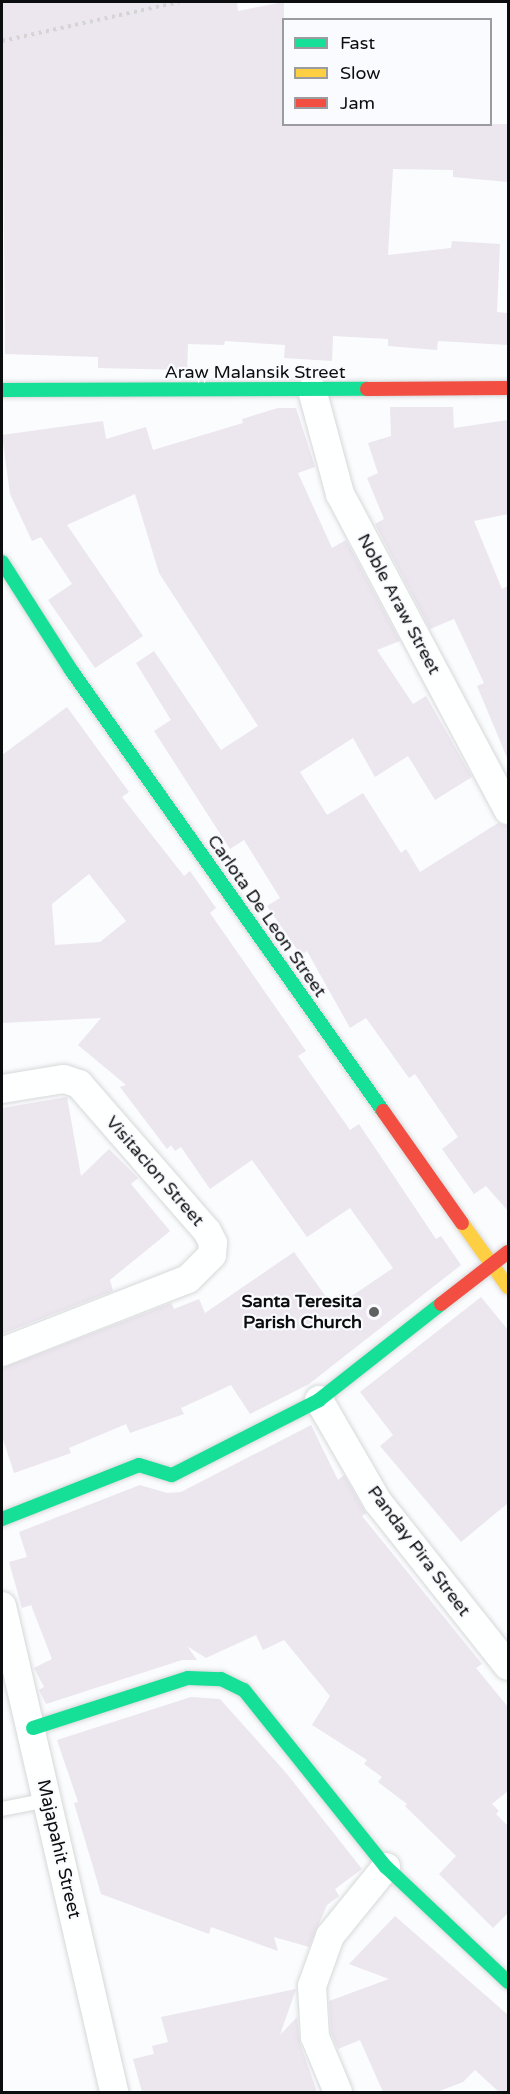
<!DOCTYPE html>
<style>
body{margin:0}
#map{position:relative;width:510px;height:2094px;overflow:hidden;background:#fbfcfe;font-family:"Varela Round",sans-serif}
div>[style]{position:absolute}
.building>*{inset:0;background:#ece6ef}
.path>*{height:4px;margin-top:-2px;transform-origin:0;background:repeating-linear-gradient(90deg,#d4d4d5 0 3px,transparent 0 7.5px)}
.roads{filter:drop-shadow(0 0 2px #d7d8d9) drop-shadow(0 0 2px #d7d8d9)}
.lane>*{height:14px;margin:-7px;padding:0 7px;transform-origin:7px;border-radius:7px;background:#feffff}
.street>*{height:28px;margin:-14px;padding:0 14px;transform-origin:14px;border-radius:14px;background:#feffff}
.fast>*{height:14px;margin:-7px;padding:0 7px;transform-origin:7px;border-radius:7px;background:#16e098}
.slow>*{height:14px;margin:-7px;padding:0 7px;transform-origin:7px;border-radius:7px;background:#ffcf43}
.jam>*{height:14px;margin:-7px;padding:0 7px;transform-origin:7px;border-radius:7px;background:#f24e42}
.dots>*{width:16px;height:16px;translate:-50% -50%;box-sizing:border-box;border:3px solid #fafbff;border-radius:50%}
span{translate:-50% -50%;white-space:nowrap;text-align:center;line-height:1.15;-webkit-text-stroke:4.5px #fafbff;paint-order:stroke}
.street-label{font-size:18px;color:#0c0d0e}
.poi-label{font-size:18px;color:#0c0d0e;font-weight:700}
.right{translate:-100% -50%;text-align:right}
.frame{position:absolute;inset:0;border:3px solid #0c0d0e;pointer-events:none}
.legend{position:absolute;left:282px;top:18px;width:210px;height:108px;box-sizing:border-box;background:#fafbff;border:2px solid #9b9c9f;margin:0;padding:8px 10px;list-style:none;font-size:18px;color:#0c0d0e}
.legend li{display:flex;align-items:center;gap:12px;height:30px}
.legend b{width:30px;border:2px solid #9b9c9f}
</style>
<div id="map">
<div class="building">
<i style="clip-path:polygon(2px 2px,237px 2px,238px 11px,284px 2px,284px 124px,508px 124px,508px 182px,453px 177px,453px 170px,393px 169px,388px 255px,451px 248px,452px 241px,500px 244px,497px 312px,508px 313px,508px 345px,438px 341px,437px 350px,388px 346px,388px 339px,333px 336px,332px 361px,284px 358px,285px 345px,225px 341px,224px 345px,188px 344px,187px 370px,98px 368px,98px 357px,5px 354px)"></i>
<i style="clip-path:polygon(390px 407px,453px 407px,454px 428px,508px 420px,508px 514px,474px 521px,502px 589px,508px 586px,508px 760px,477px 686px,484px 683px,454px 619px,430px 629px,375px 524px,384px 519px,367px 478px,378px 473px,368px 443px,391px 436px)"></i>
<i style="clip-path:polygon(278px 408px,296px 408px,315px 467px,298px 473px,332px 548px,346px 540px,400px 641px,377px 650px,413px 704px,426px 696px,472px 777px,435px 800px,408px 756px,375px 777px,353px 738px,300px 772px,327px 815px,363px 793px,401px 853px,406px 849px,420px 872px,498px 823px,508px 826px,508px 1211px,486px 1186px,474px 1194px,442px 1149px,458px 1137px,415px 1074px,409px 1078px,366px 1018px,350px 1028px,307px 951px,301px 955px,267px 906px,280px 898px,244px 840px,230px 849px,154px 731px,171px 720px,136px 663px,154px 651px,221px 750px,258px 726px,159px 573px,135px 494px,67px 525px,143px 636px,95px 668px,48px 600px,72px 584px,41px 537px,32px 541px,10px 494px,2px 435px,103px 421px,106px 439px,146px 427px,153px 450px,243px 423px,242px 419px)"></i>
<i style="clip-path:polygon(evenodd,67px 707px,129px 792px,122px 797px,184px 876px,190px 871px,216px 908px,210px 913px,306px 1051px,298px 1056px,350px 1130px,359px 1124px,436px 1239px,441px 1236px,461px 1265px,309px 1384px,250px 1414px,231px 1385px,181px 1408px,184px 1414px,130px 1433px,126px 1424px,69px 1448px,71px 1453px,14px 1473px,2px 1436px,2px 1368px,171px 1303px,174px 1309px,199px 1299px,205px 1313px,294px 1252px,334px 1308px,393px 1268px,350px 1208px,307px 1237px,252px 1160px,210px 1189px,181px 1147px,175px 1151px,171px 1145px,167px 1149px,120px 1087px,126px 1085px,78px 1045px,101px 1018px,2px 1023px,2px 755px,67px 707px,89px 874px,126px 921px,100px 942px,55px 945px,52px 904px,89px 874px)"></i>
<i style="clip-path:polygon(67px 1097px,81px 1176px,109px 1149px,138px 1178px,131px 1184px,170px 1231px,110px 1280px,113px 1291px,2px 1334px,2px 1108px)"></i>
<i style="clip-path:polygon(481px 1297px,508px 1330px,508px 1503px,461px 1542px,380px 1446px,393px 1435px,360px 1392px)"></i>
<i style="clip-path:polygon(311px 1425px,338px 1480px,344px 1475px,366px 1513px,362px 1516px,482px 1664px,476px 1668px,508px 1707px,508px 1791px,492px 1804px,499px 1811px,496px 1814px,508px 1826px,508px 1913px,493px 1928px,439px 1874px,456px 1856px,405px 1806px,407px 1804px,378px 1782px,382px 1777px,364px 1764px,367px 1760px,312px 1725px,330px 1696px,284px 1640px,263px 1650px,256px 1635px,206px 1658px,187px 1646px,197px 1660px,182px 1660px,46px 1704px,39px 1690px,44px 1687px,34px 1668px,52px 1659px,31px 1605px,22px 1608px,9px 1562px,27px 1557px,19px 1532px,140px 1485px,167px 1493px,181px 1492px)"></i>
<i style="clip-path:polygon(191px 1697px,220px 1699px,287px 1774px,362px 1869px,335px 1889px,339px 1896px,327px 1905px,309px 1947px,274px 1937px,278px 1951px,211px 1927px,209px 1934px,101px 1894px,74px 1803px,78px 1802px,57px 1740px)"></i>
<i style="clip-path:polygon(395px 1916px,508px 2015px,508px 2092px,499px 2092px,475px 2070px,463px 2082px,437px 2092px,383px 2092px,360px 2040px,338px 2049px,331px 2033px,329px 2001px,389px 1979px,349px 1964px)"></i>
<i style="clip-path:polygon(296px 1989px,280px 2035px,297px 2017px,300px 2043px,317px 2092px,142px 2092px,133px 2059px,154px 2054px,152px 2046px,168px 2042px,161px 2017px)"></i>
</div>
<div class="path">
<i style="left:2px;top:41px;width:181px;rotate:-12.4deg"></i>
</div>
<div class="roads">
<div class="lane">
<i style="left:2px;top:1809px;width:47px;rotate:-11.1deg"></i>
</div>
<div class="street">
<i style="left:312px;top:390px;width:108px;rotate:74.9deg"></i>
<i style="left:340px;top:494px;width:358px;rotate:62deg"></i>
<i style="left:2px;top:1089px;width:63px;rotate:-9.2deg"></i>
<i style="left:64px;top:1079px;width:16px;rotate:18deg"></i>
<i style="left:79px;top:1084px;width:195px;rotate:49deg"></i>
<i style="left:207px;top:1231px;width:13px;rotate:63deg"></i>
<i style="left:213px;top:1243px;width:12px;rotate:95deg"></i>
<i style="left:212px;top:1255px;width:34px;rotate:135deg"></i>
<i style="left:188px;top:1279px;width:200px;rotate:158.6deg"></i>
<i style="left:319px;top:1400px;width:118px;rotate:60deg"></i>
<i style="left:378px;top:1502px;width:209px;rotate:51.6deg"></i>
<i style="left:2px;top:1606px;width:499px;rotate:77deg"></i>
<i style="left:338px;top:2092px;width:60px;rotate:-112.7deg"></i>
<i style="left:315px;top:2037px;width:51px;rotate:-93.4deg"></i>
<i style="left:312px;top:1986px;width:53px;rotate:-70.2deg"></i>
<i style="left:330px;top:1936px;width:89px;rotate:-50.9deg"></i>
</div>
<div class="fast">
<i style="left:2px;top:390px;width:365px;rotate:-0.2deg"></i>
<i style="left:2px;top:562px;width:128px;rotate:57.4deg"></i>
<i style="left:71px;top:670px;width:540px;rotate:54.72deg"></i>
<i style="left:2px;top:1519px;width:147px;rotate:-21.5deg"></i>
<i style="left:139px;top:1465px;width:34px;rotate:17deg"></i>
<i style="left:172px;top:1475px;width:165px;rotate:-27deg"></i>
<i style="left:319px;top:1400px;width:155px;rotate:-38.2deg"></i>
<i style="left:33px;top:1728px;width:163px;rotate:-17.9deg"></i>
<i style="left:188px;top:1678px;width:33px;rotate:2deg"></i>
<i style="left:221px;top:1679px;width:25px;rotate:26deg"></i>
<i style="left:244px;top:1690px;width:227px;rotate:51.3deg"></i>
<i style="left:386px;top:1867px;width:168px;rotate:43.3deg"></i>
</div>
<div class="slow">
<i style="left:462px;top:1223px;width:79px;rotate:54.3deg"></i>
</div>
<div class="jam">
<i style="left:367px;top:389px;width:141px;rotate:-0.4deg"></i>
<i style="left:383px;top:1111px;width:137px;rotate:54.8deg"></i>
<i style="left:441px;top:1304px;width:85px;rotate:-37.8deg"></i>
</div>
</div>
<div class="dots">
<i style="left:374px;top:1312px;background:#606162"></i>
</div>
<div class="street-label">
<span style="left:255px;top:372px">Araw Malansik Street</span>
<span style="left:399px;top:604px;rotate:62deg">Noble Araw Street</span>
<span style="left:267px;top:916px;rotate:55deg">Carlota De Leon Street</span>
<span style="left:155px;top:1171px;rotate:49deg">Visitacion Street</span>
<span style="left:419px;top:1551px;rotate:53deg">Panday Pira Street</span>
<span style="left:59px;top:1849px;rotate:77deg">Majapahit Street</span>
</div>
<div class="poi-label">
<span class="right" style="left:362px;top:1312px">Santa Teresita<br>Parish Church</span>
</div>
<div class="frame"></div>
<ul class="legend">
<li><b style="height:8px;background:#16e098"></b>Fast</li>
<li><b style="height:8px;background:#ffcf43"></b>Slow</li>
<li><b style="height:8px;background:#f24e42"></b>Jam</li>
</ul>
</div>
